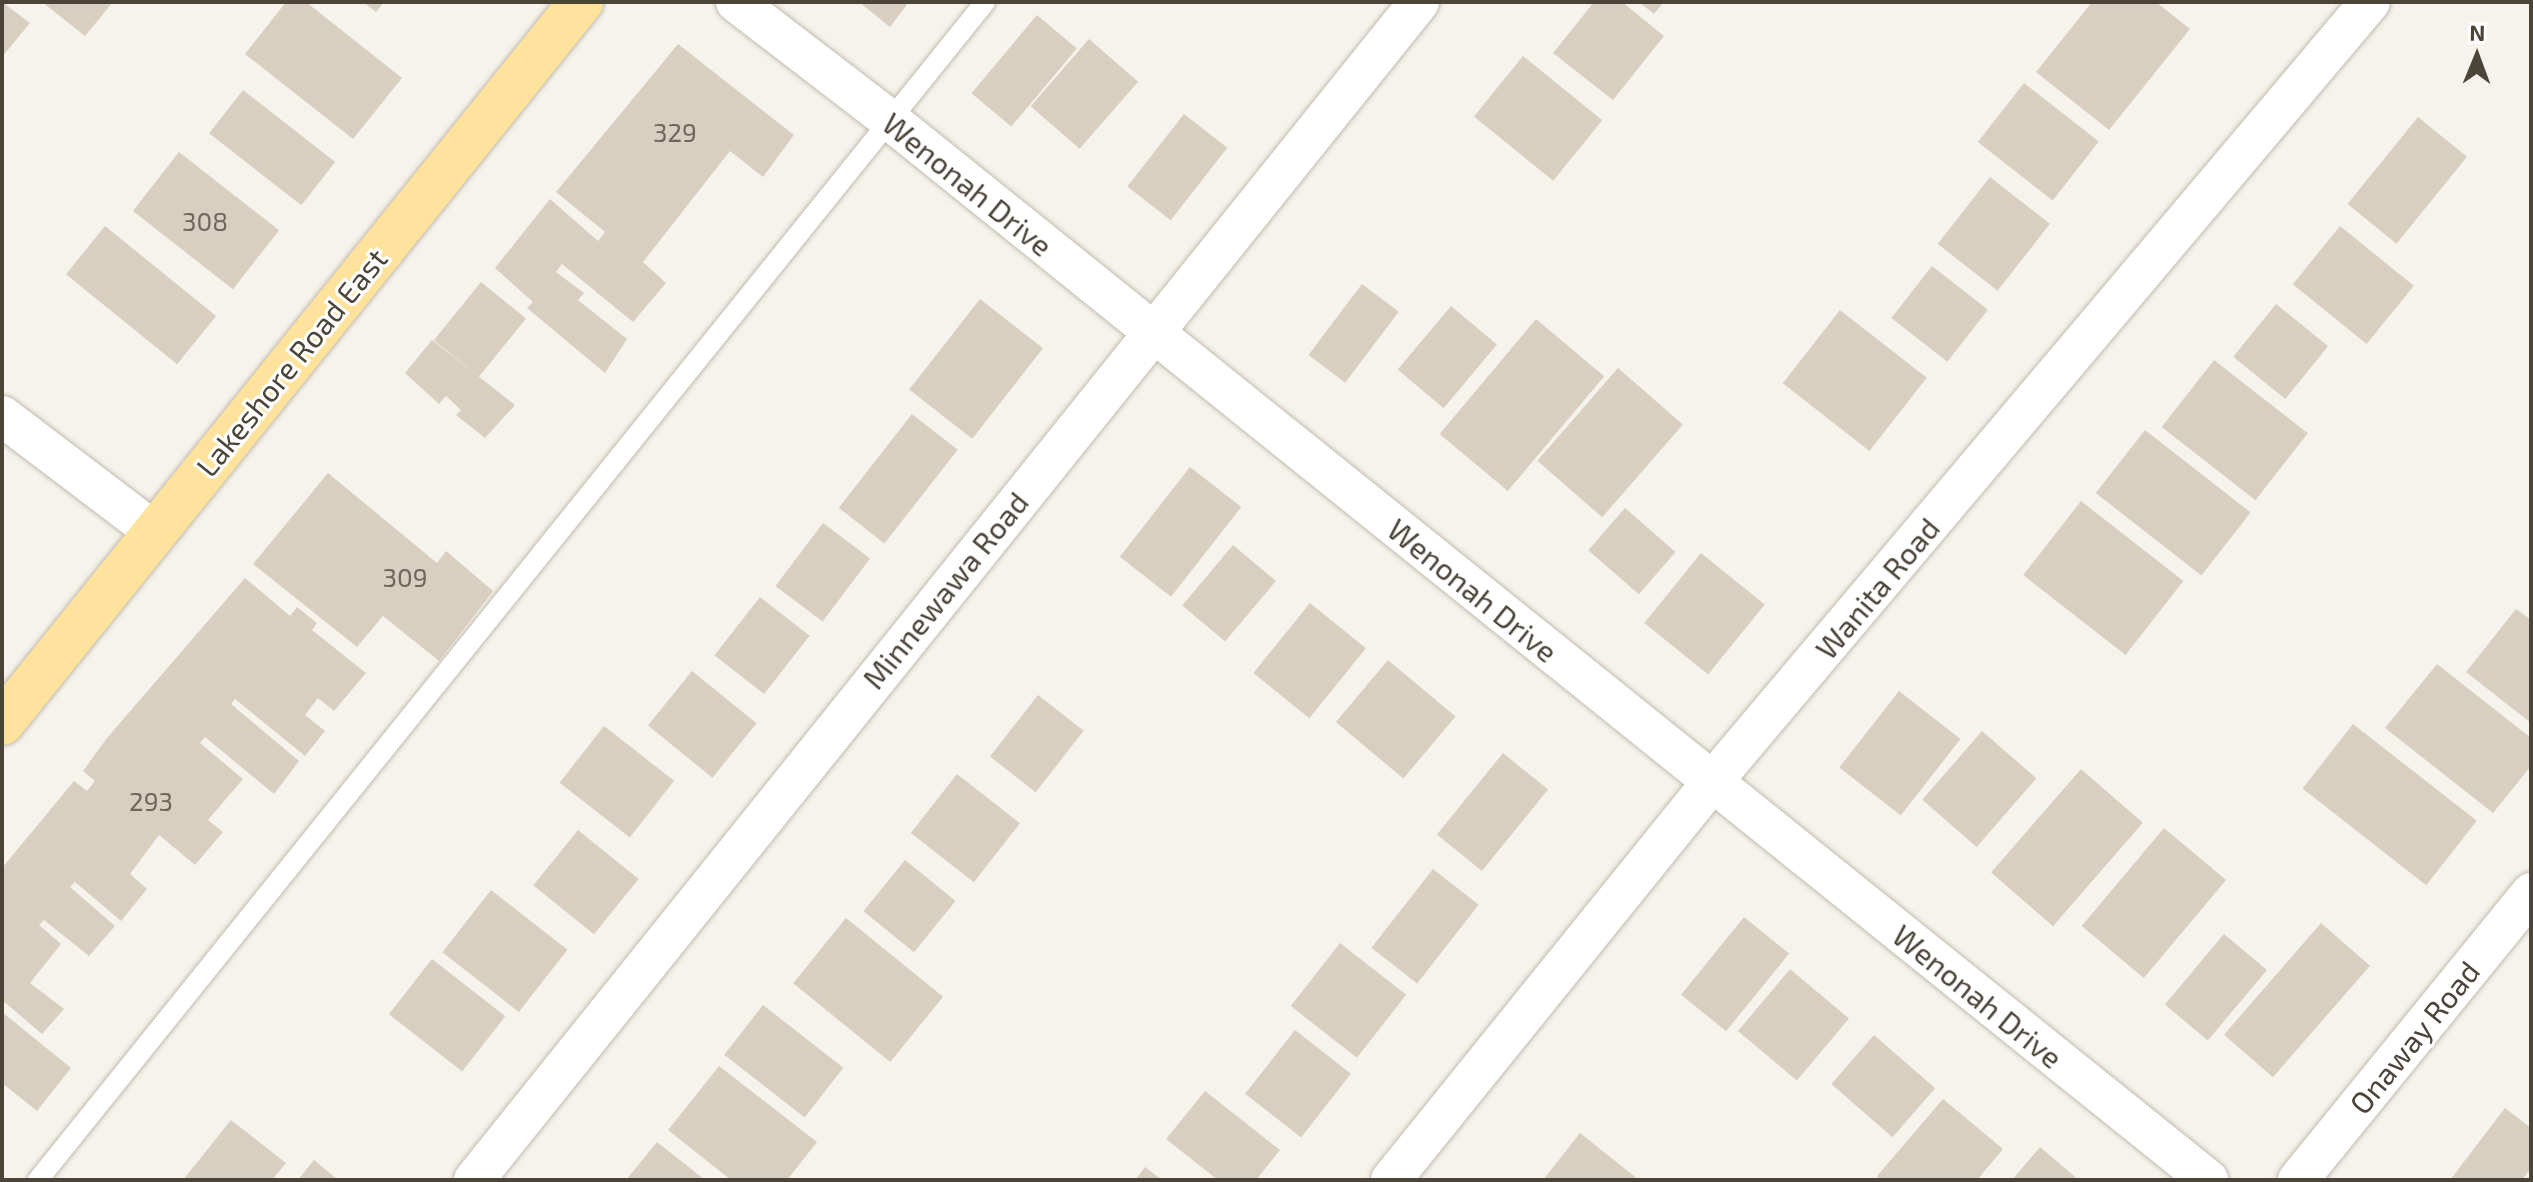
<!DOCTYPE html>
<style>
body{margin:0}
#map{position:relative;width:2533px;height:1182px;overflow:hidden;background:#f6f3ec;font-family:"Exo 2",sans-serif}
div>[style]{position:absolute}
.building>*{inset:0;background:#d8cfc1;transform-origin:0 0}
.roads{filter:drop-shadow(0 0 2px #c2bbae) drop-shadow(0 0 2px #c2bbae)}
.lane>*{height:20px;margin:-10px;padding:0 10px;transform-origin:10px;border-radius:10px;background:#fff}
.street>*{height:40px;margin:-20px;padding:0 20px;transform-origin:20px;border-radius:20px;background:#fff}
.primary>*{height:44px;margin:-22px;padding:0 22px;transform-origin:22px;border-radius:22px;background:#ffe39c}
span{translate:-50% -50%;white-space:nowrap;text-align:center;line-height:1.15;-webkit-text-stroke:6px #fff;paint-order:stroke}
.number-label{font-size:26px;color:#6e675b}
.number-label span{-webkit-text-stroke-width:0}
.street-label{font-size:30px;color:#4b4439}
.frame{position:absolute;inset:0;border:4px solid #4b4439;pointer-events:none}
.north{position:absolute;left:2437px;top:16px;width:80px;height:80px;-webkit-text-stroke:6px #fff;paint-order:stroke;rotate:1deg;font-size:22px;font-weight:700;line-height:32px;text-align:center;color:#4b4439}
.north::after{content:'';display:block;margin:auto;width:28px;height:36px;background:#4b4439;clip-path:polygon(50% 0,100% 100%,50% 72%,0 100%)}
</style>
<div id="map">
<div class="building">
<i style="clip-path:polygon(2px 2px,30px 23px,2px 57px)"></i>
<i style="clip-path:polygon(42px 2px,113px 2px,85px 36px)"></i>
<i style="clip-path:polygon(286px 2px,306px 2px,402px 78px,353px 139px,245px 54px)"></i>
<i style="clip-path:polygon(363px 2px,384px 2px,376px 12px)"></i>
<i style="clip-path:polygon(859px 2px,909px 2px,890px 27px)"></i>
<i style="clip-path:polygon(1594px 2px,1622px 2px,1664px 36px,1613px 100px,1553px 53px)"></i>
<i style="clip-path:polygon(1639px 2px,1664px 2px,1654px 14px)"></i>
<i style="clip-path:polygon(2092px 2px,2156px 2px,2190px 29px,2109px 130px,2036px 72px)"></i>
<i style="left:1037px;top:15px;width:52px;height:102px;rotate:40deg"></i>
<i style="left:1089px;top:39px;width:65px;height:89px;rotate:41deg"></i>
<i style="clip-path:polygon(678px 44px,794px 135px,763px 177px,730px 151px,643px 262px,666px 283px,633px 322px,562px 264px,556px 272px,584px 293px,578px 300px,627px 339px,605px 373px,527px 308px,533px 302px,495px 268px,550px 199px,598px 241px,605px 232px,556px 192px)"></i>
<i style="left:1523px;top:56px;width:102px;height:78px;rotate:39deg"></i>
<i style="left:2024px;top:83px;width:95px;height:75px;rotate:38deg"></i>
<i style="left:243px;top:90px;width:117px;height:55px;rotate:38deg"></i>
<i style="left:1184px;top:114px;width:55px;height:92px;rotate:38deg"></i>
<i style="left:2418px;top:117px;width:63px;height:112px;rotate:39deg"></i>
<i style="left:179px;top:152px;width:127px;height:75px;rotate:38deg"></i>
<i style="left:1990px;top:177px;width:76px;height:85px;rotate:38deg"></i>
<i style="left:105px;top:226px;width:143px;height:62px;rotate:39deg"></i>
<i style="left:2340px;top:226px;width:95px;height:75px;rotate:39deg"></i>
<i style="left:1932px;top:266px;width:71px;height:66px;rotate:38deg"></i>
<i style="left:481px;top:282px;width:58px;height:75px;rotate:39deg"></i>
<i style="left:1362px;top:284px;width:46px;height:89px;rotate:37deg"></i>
<i style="left:980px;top:299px;width:80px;height:115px;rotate:38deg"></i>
<i style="left:2276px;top:304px;width:67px;height:68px;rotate:39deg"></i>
<i style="left:1451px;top:306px;width:60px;height:83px;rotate:40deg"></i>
<i style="left:1840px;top:310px;width:110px;height:93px;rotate:38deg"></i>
<i style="left:1536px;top:319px;width:89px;height:150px;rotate:40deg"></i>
<i style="clip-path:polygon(432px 340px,515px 405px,485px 438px,456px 415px,461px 410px,446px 396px,439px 404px,405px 373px)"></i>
<i style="left:2214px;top:360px;width:119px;height:85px;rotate:38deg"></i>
<i style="left:1618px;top:368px;width:86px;height:123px;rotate:41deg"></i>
<i style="left:912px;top:414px;width:58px;height:119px;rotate:38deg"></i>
<i style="left:2145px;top:430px;width:134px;height:80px;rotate:38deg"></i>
<i style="left:1190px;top:467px;width:65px;height:114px;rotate:38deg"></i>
<i style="clip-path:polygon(328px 473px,437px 563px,446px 551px,493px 591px,439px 661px,383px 616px,357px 647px,253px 564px)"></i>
<i style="left:2081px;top:501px;width:130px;height:94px;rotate:38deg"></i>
<i style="left:1625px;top:508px;width:67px;height:56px;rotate:41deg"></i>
<i style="left:823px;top:523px;width:59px;height:79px;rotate:37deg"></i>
<i style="left:1233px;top:545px;width:56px;height:79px;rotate:40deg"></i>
<i style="left:1701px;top:553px;width:82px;height:90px;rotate:39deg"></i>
<i style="clip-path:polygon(245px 578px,290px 616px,297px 607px,317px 623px,312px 630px,366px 673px,334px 711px,318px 698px,305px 715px,325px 731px,305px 756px,235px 699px,231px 704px,299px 761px,274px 794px,205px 737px,200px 743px,243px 779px,208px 820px,223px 832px,195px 865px,159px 835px,130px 874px,147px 889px,121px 921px,75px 882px,70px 887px,115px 926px,89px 956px,44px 920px,39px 925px,61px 944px,30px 983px,64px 1009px,42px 1034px,2px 1000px,2px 868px,74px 781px,87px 791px,95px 781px,83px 771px,107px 738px)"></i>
<i style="left:760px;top:597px;width:63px;height:74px;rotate:38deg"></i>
<i style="left:1310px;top:603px;width:72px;height:90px;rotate:39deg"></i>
<i style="clip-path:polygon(2516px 609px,2531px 620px,2531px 723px,2466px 672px)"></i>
<i style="left:1388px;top:660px;width:88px;height:81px;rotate:40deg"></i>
<i style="clip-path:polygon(2437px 664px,2531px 738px,2531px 766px,2493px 813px,2385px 728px)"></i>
<i style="left:692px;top:671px;width:83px;height:70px;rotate:39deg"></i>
<i style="left:1899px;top:691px;width:78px;height:97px;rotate:38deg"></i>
<i style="left:1038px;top:695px;width:58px;height:78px;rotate:38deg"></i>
<i style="left:2353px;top:724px;width:157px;height:82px;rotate:38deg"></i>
<i style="left:604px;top:726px;width:89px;height:72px;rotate:38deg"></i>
<i style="left:1982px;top:731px;width:72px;height:91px;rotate:41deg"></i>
<i style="left:1503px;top:753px;width:58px;height:105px;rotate:39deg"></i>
<i style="left:2081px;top:769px;width:82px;height:137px;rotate:41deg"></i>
<i style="left:957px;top:774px;width:80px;height:75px;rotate:38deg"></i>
<i style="left:2164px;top:828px;width:81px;height:128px;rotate:40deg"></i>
<i style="left:578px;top:830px;width:78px;height:71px;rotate:39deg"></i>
<i style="left:905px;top:860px;width:65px;height:66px;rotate:39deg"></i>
<i style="left:1433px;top:869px;width:58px;height:100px;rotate:38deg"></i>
<i style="left:491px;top:890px;width:97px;height:79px;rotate:38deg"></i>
<i style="left:1744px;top:917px;width:58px;height:100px;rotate:39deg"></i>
<i style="left:846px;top:918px;width:125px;height:84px;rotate:39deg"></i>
<i style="left:2321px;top:923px;width:65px;height:148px;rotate:41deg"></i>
<i style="left:2224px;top:934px;width:56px;height:92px;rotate:40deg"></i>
<i style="left:1340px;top:943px;width:84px;height:80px;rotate:38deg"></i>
<i style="left:432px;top:959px;width:93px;height:70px;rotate:38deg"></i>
<i style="left:1790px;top:969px;width:77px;height:81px;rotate:40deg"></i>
<i style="left:763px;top:1005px;width:102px;height:63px;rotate:38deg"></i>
<i style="clip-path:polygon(2px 1012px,71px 1068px,37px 1111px,2px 1083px)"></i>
<i style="left:1295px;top:1030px;width:71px;height:81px;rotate:38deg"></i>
<i style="left:1874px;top:1035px;width:81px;height:65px;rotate:41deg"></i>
<i style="clip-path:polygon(719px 1066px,817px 1142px,787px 1180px,731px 1180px,668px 1130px)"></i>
<i style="clip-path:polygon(1205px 1091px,1280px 1150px,1256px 1180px,1218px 1180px,1166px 1139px)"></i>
<i style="clip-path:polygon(1943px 1099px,2003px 1149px,1977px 1180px,1881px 1180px,1877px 1176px)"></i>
<i style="clip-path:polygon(2505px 1108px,2531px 1128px,2531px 1168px,2522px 1180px,2450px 1180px)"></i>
<i style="clip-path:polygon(231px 1120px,286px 1163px,272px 1180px,183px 1180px)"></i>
<i style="clip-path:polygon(1580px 1133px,1639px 1180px,1543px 1180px)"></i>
<i style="clip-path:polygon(657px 1142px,705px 1180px,626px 1180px)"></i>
<i style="clip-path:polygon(2040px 1147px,2079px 1180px,2012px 1180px)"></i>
<i style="clip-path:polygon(314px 1160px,338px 1180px,298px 1180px)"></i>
<i style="clip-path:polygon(1145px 1167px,1162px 1180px,1135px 1180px)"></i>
</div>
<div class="roads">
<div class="lane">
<i style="left:38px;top:1180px;width:1511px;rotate:-51.2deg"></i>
</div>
<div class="street">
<i style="left:736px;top:2px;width:195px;rotate:37.5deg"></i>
<i style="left:891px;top:121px;width:1690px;rotate:38.8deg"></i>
<i style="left:2px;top:416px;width:192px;rotate:37.2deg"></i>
<i style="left:474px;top:1180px;width:1510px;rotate:-51.26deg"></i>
<i style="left:1391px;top:1180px;width:511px;rotate:-51.11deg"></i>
<i style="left:1712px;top:782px;width:1020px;rotate:-49.85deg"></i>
<i style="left:2298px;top:1180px;width:370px;rotate:-50.9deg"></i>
</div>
<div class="primary">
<i style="left:2px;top:723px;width:925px;rotate:-51.23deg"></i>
</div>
</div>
<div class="number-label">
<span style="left:675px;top:132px">329</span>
<span style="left:205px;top:221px">308</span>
<span style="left:405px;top:577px">309</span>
<span style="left:151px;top:801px">293</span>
</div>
<div class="street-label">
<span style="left:968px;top:184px;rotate:39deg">Wenonah Drive</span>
<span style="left:291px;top:362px;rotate:-51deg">Lakeshore Road East</span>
<span style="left:1877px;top:588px;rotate:-50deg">Wanita Road</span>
<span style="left:945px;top:590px;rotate:-51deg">Minnewawa Road</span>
<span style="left:1473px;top:590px;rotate:39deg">Wenonah Drive</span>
<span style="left:1978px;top:996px;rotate:39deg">Wenonah Drive</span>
<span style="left:2414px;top:1037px;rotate:-51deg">Onaway Road</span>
</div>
<div class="frame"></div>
<div class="north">N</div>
</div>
